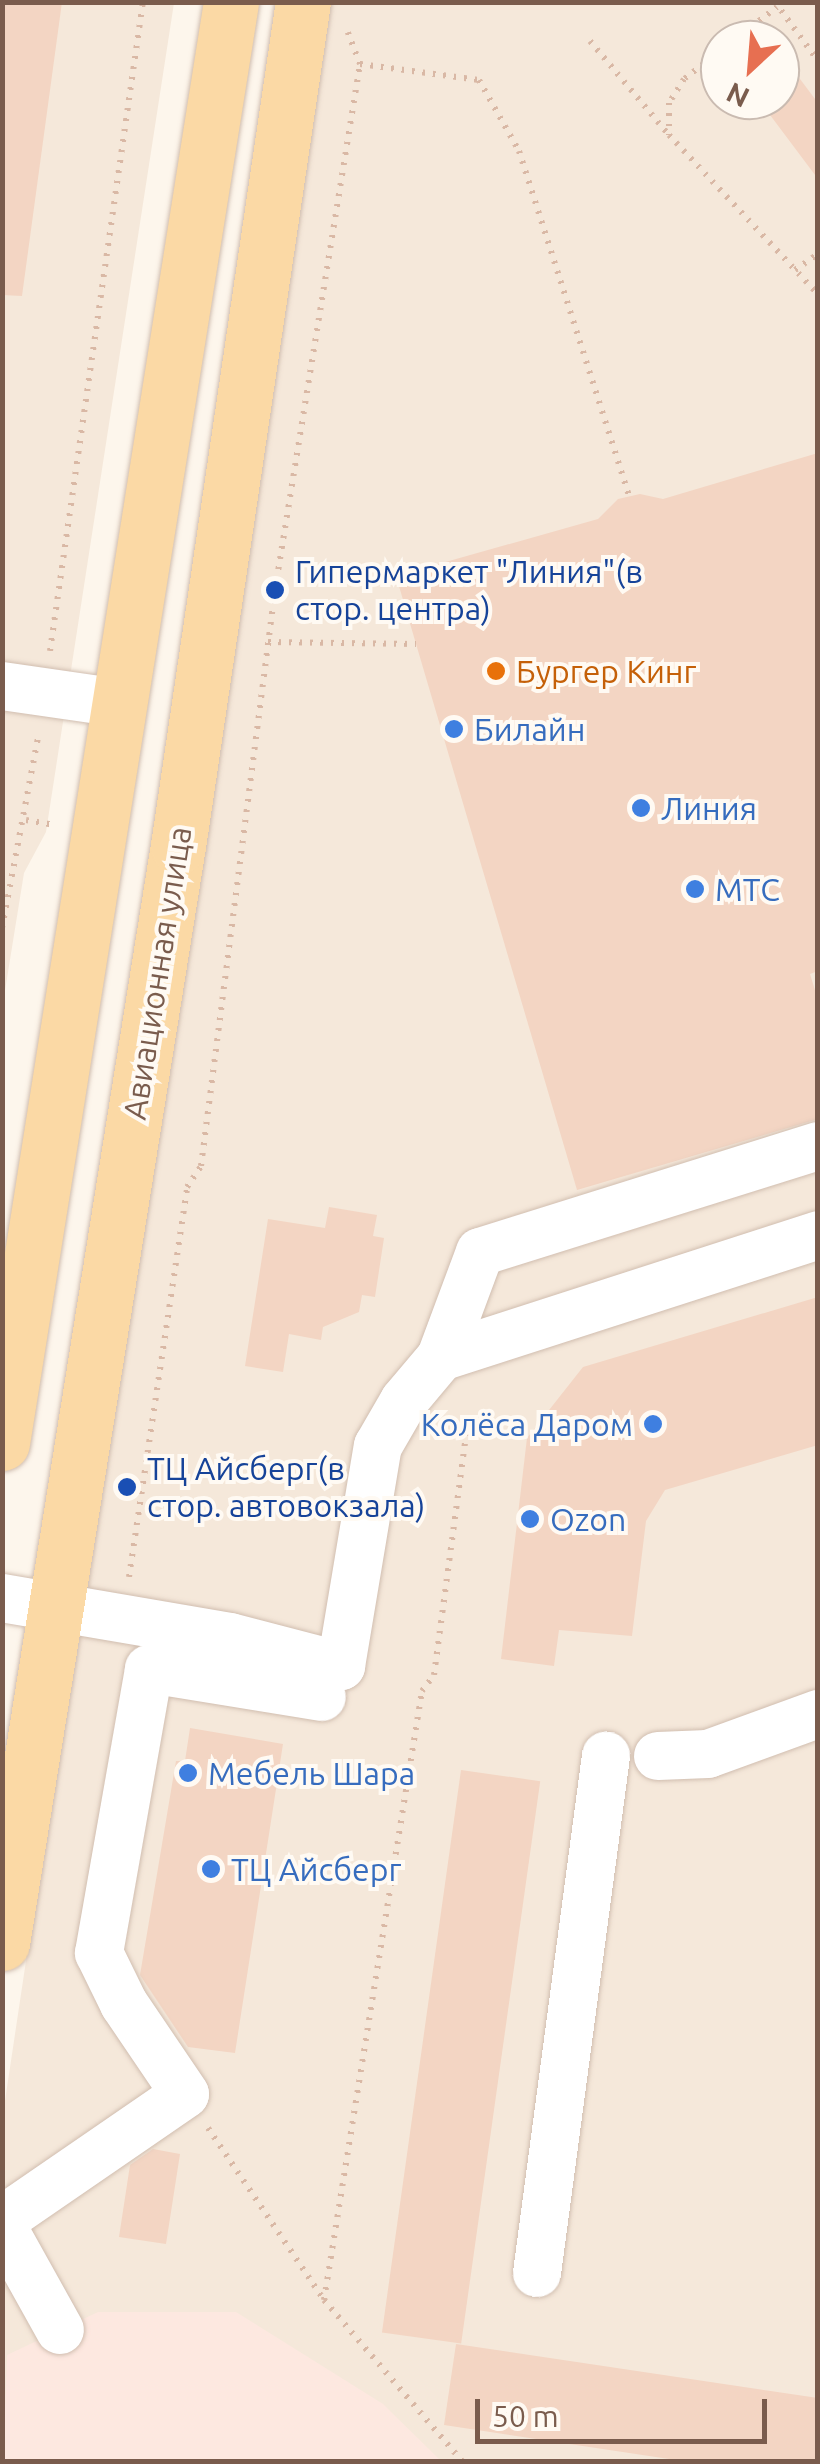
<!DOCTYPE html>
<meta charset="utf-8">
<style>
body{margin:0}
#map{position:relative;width:820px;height:2464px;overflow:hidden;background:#fdf6ec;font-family:Ubuntu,sans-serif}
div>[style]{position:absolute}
.residential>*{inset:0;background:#f5e8da}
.commercial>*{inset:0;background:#fde8e0}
.building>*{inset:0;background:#f3d5c3;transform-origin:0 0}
.path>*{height:6px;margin-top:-3px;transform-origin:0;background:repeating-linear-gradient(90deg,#d9b8a5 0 2.5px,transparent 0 10.5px)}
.roads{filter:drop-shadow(0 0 2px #d1beb0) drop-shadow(0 0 2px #d1beb0)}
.minor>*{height:48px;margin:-24px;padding:0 24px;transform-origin:24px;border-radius:24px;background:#fff}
.major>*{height:55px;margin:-27.5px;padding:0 27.5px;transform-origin:27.5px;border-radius:27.5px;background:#fbd9a5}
.dots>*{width:28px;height:28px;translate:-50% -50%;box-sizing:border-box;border:5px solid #fffaf3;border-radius:50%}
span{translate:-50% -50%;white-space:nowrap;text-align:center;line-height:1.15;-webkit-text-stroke:8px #fffaf3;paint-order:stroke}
.transit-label{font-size:32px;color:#164399}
.left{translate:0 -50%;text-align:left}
.food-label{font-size:32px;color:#c56008}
.shop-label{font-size:32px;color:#366cbe}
.right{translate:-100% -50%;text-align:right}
.street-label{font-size:32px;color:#7a5c4d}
.frame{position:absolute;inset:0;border:5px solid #7a5c4d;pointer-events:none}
.north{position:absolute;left:700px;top:20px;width:100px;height:100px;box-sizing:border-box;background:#fffaf3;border:2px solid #cabbb1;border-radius:50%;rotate:206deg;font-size:28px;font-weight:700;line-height:40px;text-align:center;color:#7a5c4d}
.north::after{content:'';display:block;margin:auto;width:35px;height:45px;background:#e76f51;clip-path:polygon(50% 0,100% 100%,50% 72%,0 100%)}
.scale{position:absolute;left:475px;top:2399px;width:292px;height:45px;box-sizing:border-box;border:5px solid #7a5c4d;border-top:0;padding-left:12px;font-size:30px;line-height:35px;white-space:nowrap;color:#7a5c4d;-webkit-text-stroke:8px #fffaf3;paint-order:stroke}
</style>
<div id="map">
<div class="residential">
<i style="clip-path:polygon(3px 3px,174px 3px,46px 832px,24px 873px,3px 1003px)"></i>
<i style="clip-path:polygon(evenodd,320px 3px,817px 3px,817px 2461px,3px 2462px,3px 2114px,320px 3px,720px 40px,780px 40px,780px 100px,720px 100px,720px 40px)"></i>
</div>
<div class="commercial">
<i style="clip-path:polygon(98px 2312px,236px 2312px,383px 2404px,441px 2461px,3px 2462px,7px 2355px)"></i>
</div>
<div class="building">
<i style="clip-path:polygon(2px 2px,62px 2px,22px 296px,2px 295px)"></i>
<i style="clip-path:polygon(797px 75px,818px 103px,818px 179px,761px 103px,780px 100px,780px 88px)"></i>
<i style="clip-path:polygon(818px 453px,818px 971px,810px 974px,818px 1000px,818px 1119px,577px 1190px,396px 576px,598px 519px,618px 499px,640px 494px,663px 499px)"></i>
<i style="clip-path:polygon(329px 1207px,377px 1215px,373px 1236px,384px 1238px,375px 1297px,362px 1295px,359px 1312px,323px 1327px,321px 1340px,289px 1334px,283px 1372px,245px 1366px,268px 1219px,325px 1228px)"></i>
<i style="clip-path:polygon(818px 1297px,818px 1445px,665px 1490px,646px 1521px,632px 1636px,559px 1630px,554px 1666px,501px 1659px,527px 1438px,583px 1367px)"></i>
<i style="clip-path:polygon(190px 1728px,283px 1744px,235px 2053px,188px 2047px,140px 1975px,176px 1761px,185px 1761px)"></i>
<i style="left:461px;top:1770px;width:80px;height:568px;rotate:8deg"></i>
<i style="clip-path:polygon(153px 2149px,180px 2154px,166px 2244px,119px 2237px,130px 2165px)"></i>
<i style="clip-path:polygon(456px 2344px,818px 2398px,818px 2462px,689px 2462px,444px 2425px)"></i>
</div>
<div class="path">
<i style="left:775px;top:2px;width:73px;rotate:53.9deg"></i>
<i style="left:734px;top:40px;width:54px;rotate:-37.5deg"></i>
<i style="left:590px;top:41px;width:121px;rotate:50deg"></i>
<i style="left:720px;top:51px;width:46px;rotate:142.1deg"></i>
<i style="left:684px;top:79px;width:28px;rotate:122deg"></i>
<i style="left:669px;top:103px;width:32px;rotate:90deg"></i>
<i style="left:669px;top:135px;width:218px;rotate:46.9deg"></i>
<i style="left:360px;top:64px;width:120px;rotate:7.7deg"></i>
<i style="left:479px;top:80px;width:81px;rotate:60.6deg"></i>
<i style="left:519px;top:151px;width:362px;rotate:72.3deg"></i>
<i style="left:795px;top:270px;width:28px;rotate:-35deg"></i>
<i style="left:268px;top:642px;width:148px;rotate:0.8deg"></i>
<i style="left:50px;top:651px;width:656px;rotate:-81.85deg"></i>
<i style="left:26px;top:820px;width:29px;rotate:10deg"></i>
<i style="left:2px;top:928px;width:199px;rotate:-79.3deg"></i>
<i style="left:129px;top:1577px;width:394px;rotate:-81.5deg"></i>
<i style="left:187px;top:1187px;width:25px;rotate:-56deg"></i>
<i style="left:201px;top:1166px;width:581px;rotate:-82.68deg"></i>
<i style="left:275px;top:590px;width:533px;rotate:-80.82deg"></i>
<i style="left:360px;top:64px;width:34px;rotate:-111deg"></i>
<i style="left:208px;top:2128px;width:207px;rotate:56deg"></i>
<i style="left:324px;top:2300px;width:213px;rotate:49.4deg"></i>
<i style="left:324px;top:2300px;width:617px;rotate:-80.86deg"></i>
<i style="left:422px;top:1691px;width:20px;rotate:-53deg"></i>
<i style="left:434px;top:1675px;width:258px;rotate:-82.4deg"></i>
</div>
<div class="roads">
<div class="minor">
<i style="left:2px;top:686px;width:119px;rotate:8.2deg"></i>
<i style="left:818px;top:1146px;width:354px;rotate:162.6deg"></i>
<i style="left:480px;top:1252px;width:112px;rotate:110.4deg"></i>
<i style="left:441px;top:1357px;width:396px;rotate:-17.9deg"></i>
<i style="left:2px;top:1598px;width:231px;rotate:9.7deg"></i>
<i style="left:230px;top:1637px;width:115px;rotate:14.6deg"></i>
<i style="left:341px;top:1666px;width:223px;rotate:-80.5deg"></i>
<i style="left:378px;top:1446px;width:52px;rotate:-60deg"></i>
<i style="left:404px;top:1401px;width:57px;rotate:-49.9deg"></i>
<i style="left:658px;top:1756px;width:50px;rotate:-2.3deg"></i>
<i style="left:708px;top:1754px;width:117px;rotate:-20deg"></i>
<i style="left:2px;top:2220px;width:222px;rotate:-34.5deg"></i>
<i style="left:185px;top:2094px;width:109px;rotate:-124.1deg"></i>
<i style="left:124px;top:2004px;width:57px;rotate:-116.1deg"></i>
<i style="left:99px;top:1953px;width:288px;rotate:-80deg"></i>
<i style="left:149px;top:1669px;width:175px;rotate:9.2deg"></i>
<i style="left:2px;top:2226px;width:119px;rotate:60.9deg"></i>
<i style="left:537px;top:2273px;width:522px;rotate:-82.4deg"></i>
</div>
<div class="major">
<i style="left:2px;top:1443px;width:1459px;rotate:-80.97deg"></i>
<i style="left:2px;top:1943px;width:1111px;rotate:-80.89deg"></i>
<i style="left:178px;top:846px;width:853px;rotate:-81.58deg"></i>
</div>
</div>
<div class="dots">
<i style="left:275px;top:590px;background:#1a4fb4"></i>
<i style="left:496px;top:671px;background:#e8710a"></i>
<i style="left:454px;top:729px;background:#3f7fe0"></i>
<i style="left:641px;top:808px;background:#3f7fe0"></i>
<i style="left:695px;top:889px;background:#3f7fe0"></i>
<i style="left:653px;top:1424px;background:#3f7fe0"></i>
<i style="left:127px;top:1487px;background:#1a4fb4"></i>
<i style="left:530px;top:1519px;background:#3f7fe0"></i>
<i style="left:188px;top:1773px;background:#3f7fe0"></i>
<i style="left:211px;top:1869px;background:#3f7fe0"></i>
</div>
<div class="transit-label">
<span class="left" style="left:295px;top:590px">Гипермаркет "Линия"(в<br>стор. центра)</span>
<span class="left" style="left:147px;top:1487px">ТЦ Айсберг(в<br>стор. автовокзала)</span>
</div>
<div class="food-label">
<span class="left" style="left:516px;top:671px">Бургер Кинг</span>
</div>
<div class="shop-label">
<span class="left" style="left:474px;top:729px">Билайн</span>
<span class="left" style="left:661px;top:808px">Линия</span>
<span class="left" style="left:715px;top:889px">МТС</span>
<span class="right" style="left:633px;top:1424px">Колёса Даром</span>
<span class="left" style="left:550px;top:1519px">Ozon</span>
<span class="left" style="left:208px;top:1773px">Мебель Шара</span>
<span class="left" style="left:231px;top:1869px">ТЦ Айсберг</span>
</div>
<div class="street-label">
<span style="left:157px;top:973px;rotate:-81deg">Авиационная улица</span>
</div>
<div class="frame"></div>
<div class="north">N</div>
<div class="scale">50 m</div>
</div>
